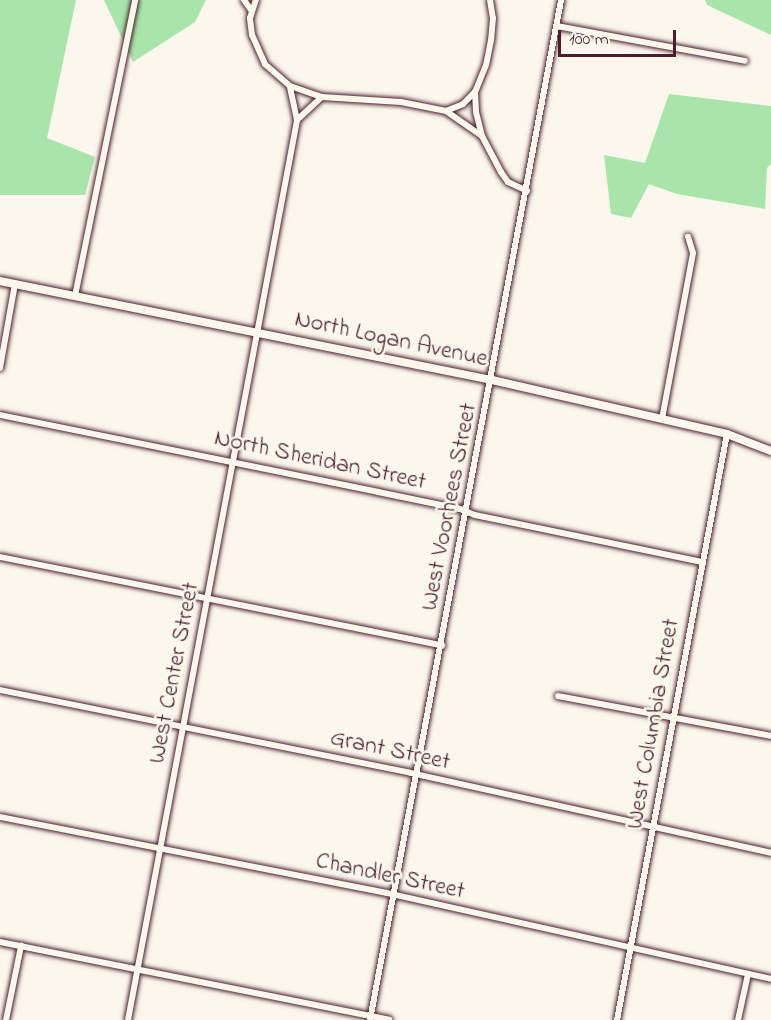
<!DOCTYPE html>
<style>
body{margin:0}
#map{position:relative;width:771px;height:1020px;overflow:hidden;background:#fbf7ec;font-family:"Indie Flower",sans-serif}
div>[style]{position:absolute}
.green>*{inset:0;background:#a9e5aa}
.roads{filter:drop-shadow(0 0 2px #4a1f2b) drop-shadow(0 0 2px #4a1f2b)}
.minor>*{height:6px;margin:-3px;padding:0 3px;transform-origin:3px;border-radius:3px;background:#fbf7ec}
.tertiary>*{height:8px;margin:-4px;padding:0 4px;transform-origin:4px;border-radius:4px;background:#fbf7ec}
span{translate:-50% -50%;white-space:nowrap;text-align:center;line-height:1.15;-webkit-text-stroke:5px #fbf7ec;paint-order:stroke}
.street-label{font-size:24px;color:#4a1f2b}
.scale{position:absolute;left:558px;top:30px;width:118px;height:27px;box-sizing:border-box;border:3px solid #4a1f2b;border-top:0;padding-left:8px;font-size:18px;line-height:21px;white-space:nowrap;color:#4a1f2b;-webkit-text-stroke:4px #fbf7ec;paint-order:stroke}
</style>
<div id="map">
<div class="green">
<i style="clip-path:polygon(0 0,76px 0,47px 138px,95px 157px,85px 195px,0 195px)"></i>
<i style="clip-path:polygon(104px 0,206px 0,195px 22px,133px 62px)"></i>
<i style="clip-path:polygon(705px 0,771px 0,771px 35px,707px 5px)"></i>
<i style="clip-path:polygon(669px 94px,771px 106px,771px 164px,767px 168px,765px 209px,677px 194px,649px 184px,631px 218px,611px 214px,604px 155px,645px 163px)"></i>
</div>
<div class="roads">
<div class="minor">
<i style="left:244px;top:0;width:12px;rotate:55deg"></i>
<i style="left:490px;top:0;width:18px;rotate:81deg"></i>
<i style="left:493px;top:18px;width:22px;rotate:95deg"></i>
<i style="left:491px;top:40px;width:25px;rotate:101deg"></i>
<i style="left:486px;top:65px;width:29px;rotate:112deg"></i>
<i style="left:475px;top:92px;width:20px;rotate:87deg"></i>
<i style="left:476px;top:112px;width:25px;rotate:76deg"></i>
<i style="left:482px;top:136px;width:41px;rotate:62.2deg"></i>
<i style="left:501px;top:172px;width:12px;rotate:55deg"></i>
<i style="left:508px;top:182px;width:21px;rotate:25deg"></i>
<i style="left:557px;top:26px;width:191px;rotate:10.5deg"></i>
<i style="left:290px;top:86px;width:34px;rotate:19deg"></i>
<i style="left:446px;top:111px;width:44px;rotate:34.8deg"></i>
<i style="left:297px;top:120px;width:34px;rotate:-43deg"></i>
<i style="left:322px;top:97px;width:79px;rotate:3.6deg"></i>
<i style="left:401px;top:102px;width:46px;rotate:11.3deg"></i>
<i style="left:446px;top:111px;width:18px;rotate:-22deg"></i>
<i style="left:463px;top:104px;width:17px;rotate:-45deg"></i>
<i style="left:75px;top:296px;width:302px;rotate:-78.5deg"></i>
<i style="left:0;top:368px;width:85px;rotate:-79.9deg"></i>
<i style="left:0;top:415px;width:386px;rotate:11.5deg"></i>
<i style="left:378px;top:492px;width:84px;rotate:11.7deg"></i>
<i style="left:460px;top:509px;width:16px;rotate:22deg"></i>
<i style="left:475px;top:515px;width:232px;rotate:11.7deg"></i>
<i style="left:662px;top:419px;width:169px;rotate:-79.4deg"></i>
<i style="left:693px;top:253px;width:17px;rotate:-107deg"></i>
<i style="left:0;top:557px;width:451px;rotate:11.3deg"></i>
<i style="left:0;top:690px;width:419px;rotate:11.4deg"></i>
<i style="left:411px;top:773px;width:369px;rotate:12.5deg"></i>
<i style="left:558px;top:696px;width:217px;rotate:10.6deg"></i>
<i style="left:0;top:817px;width:394px;rotate:11.1deg"></i>
<i style="left:387px;top:893px;width:394px;rotate:12.6deg"></i>
<i style="left:0;top:942px;width:397px;rotate:11.3deg"></i>
<i style="left:6px;top:1020px;width:76px;rotate:-78.5deg"></i>
<i style="left:128px;top:1020px;width:916px;rotate:-79.36deg"></i>
<i style="left:297px;top:120px;width:35px;rotate:-102deg"></i>
<i style="left:290px;top:86px;width:33px;rotate:-139deg"></i>
<i style="left:265px;top:64px;width:32px;rotate:-114deg"></i>
<i style="left:252px;top:35px;width:17px;rotate:-97deg"></i>
<i style="left:250px;top:18px;width:19px;rotate:-72deg"></i>
<i style="left:370px;top:1020px;width:1038px;rotate:-79.39deg"></i>
<i style="left:617px;top:1020px;width:596px;rotate:-79.37deg"></i>
<i style="left:738px;top:1020px;width:47px;rotate:-77.7deg"></i>
</div>
<div class="tertiary">
<i style="left:0;top:281px;width:502px;rotate:11.38deg"></i>
<i style="left:492px;top:380px;width:241px;rotate:12.9deg"></i>
<i style="left:727px;top:434px;width:47px;rotate:21.1deg"></i>
</div>
</div>
<div class="street-label">
<span style="left:391px;top:340px;rotate:12deg">North Logan Avenue</span>
<span style="left:320px;top:461px;rotate:12deg">North Sheridan Street</span>
<span style="left:450px;top:507px;rotate:-79deg">West Voorhees Street</span>
<span style="left:175px;top:673px;rotate:-79deg">West Center Street</span>
<span style="left:654px;top:724px;rotate:-80deg">West Columbia Street</span>
<span style="left:390px;top:751px;rotate:12deg">Grant Street</span>
<span style="left:390px;top:877px;rotate:12deg">Chandler Street</span>
</div>
<div class="scale">100 m</div>
</div>
